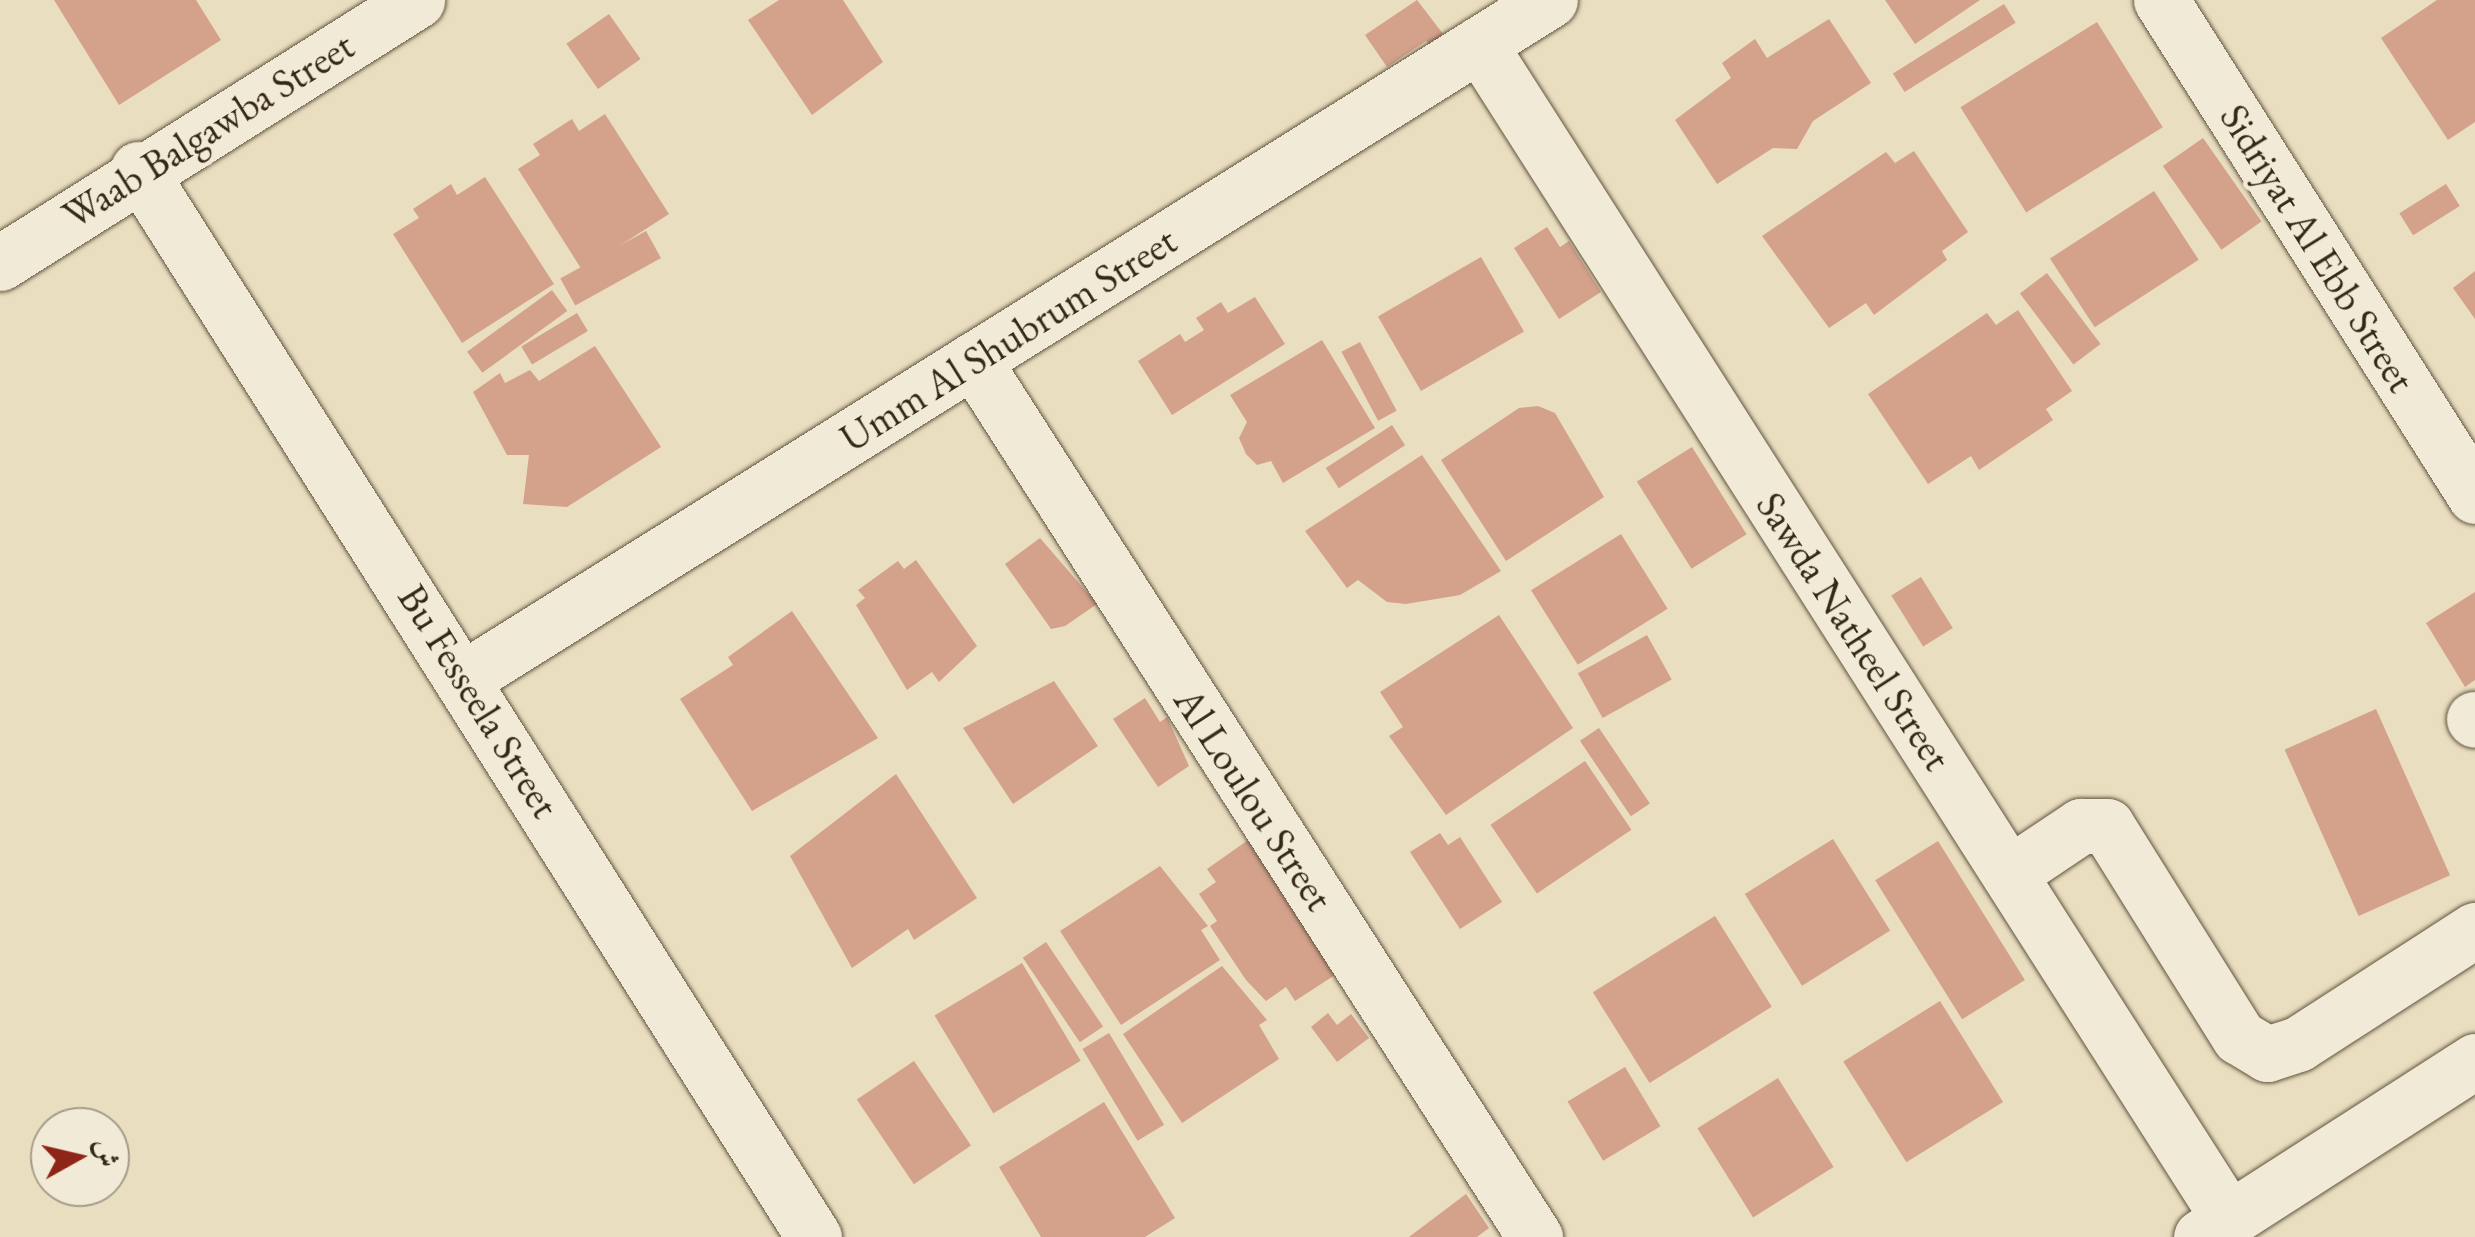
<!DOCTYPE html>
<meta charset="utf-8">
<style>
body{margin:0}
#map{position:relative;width:2475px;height:1237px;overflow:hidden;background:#eadec0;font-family:"EB Garamond",Amiri,serif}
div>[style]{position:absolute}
.building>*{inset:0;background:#d4a18b;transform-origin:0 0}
.roads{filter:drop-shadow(0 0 2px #625540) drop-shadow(0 0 2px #625540)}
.minor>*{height:55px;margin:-27.5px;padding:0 27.5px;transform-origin:27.5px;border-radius:27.5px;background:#f1ead6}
span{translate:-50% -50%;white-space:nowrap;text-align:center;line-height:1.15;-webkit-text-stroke:9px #f1ead6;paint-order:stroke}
.street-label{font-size:40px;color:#342715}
.north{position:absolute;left:30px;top:1107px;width:100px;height:100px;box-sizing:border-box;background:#f1ead6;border:2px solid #a59c89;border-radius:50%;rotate:82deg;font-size:28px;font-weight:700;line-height:40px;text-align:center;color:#342715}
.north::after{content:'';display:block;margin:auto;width:35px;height:45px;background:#8f2418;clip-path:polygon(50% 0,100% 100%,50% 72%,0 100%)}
</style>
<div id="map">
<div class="building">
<i style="clip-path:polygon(54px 0,196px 0,221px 40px,119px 105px)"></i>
<i style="clip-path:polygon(779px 0,843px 0,883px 62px,812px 115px,748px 20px)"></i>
<i style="clip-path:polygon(1417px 0,1447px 39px,1432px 49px,1426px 41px,1387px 67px,1365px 35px)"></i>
<i style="clip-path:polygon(1885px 0,1980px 0,1915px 44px)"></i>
<i style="clip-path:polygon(2437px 0,2475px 0,2475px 122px,2448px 140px,2381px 38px)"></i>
<i style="left:2004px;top:4px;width:22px;height:131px;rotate:58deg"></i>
<i style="left:609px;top:14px;width:55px;height:52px;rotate:55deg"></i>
<i style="clip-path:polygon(1829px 19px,1871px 83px,1813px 121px,1797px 149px,1773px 148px,1717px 184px,1675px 120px,1731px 78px,1722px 63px,1755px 39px,1767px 58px)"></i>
<i style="left:2097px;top:22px;width:124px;height:161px;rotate:58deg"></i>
<i style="clip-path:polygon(605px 114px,669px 214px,582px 270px,518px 169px,540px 155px,533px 144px,572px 119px,579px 131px)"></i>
<i style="left:2203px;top:138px;width:102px;height:49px;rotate:55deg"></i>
<i style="clip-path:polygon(1914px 151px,1968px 232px,1942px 251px,1947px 260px,1874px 315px,1866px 303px,1829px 328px,1762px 236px,1886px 152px,1895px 163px)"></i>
<i style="clip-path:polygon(485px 177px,554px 284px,462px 343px,393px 234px,419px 218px,413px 209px,451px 184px,457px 195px)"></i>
<i style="left:2446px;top:184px;width:26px;height:55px;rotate:58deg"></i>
<i style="left:2154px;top:191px;width:82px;height:124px;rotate:57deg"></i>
<i style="clip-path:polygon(1547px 227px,1560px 247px,1569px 241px,1601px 292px,1559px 319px,1514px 248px)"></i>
<i style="left:646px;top:231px;width:31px;height:98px;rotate:61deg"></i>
<i style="left:1481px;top:257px;width:86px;height:119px;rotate:60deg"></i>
<i style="clip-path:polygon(2475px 271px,2475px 319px,2453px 288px)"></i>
<i style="left:2047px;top:273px;width:89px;height:34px;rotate:53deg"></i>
<i style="left:552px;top:290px;width:26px;height:105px;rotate:54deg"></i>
<i style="clip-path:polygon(1255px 297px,1285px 344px,1172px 415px,1138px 361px,1180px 334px,1185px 342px,1204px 330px,1196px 318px,1221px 302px,1228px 313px)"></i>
<i style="clip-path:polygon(2018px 310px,2072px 391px,2046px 409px,2053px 420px,1979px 470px,1971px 456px,1928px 484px,1868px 394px,1987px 313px,1996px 325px)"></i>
<i style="left:577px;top:313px;width:21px;height:65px;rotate:59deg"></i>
<i style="clip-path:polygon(1322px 340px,1375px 428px,1283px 483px,1271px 461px,1257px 465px,1246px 454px,1239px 438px,1247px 422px,1230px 395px)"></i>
<i style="left:1360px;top:342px;width:78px;height:21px;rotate:62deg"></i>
<i style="clip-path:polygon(595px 346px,661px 447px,567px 507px,523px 504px,529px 455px,507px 455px,473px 392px,500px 373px,505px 383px,530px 370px,539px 381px)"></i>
<i style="clip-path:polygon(1538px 406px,1555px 413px,1604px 497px,1506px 561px,1441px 460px,1519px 408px)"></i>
<i style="left:1392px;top:425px;width:24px;height:79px;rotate:57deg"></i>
<i style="left:1692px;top:447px;width:103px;height:65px;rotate:58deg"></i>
<i style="clip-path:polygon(1422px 455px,1501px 571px,1460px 595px,1406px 604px,1387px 602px,1358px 580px,1347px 588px,1305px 531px)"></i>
<i style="left:1621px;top:534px;width:88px;height:106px;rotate:58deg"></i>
<i style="clip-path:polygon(1040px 538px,1097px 604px,1065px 626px,1051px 629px,1005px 564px)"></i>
<i style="clip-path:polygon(916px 560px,977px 646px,939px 682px,932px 672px,907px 690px,856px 605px,865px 598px,858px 590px,898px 561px,904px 569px)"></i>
<i style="left:1921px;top:577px;width:60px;height:35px;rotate:58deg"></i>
<i style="clip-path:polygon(2475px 592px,2475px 680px,2465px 687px,2426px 623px)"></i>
<i style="clip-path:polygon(792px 611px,878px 738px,752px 811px,680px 699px,733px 665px,728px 657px)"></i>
<i style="clip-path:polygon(1499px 615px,1573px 728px,1446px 815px,1389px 736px,1403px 727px,1380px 692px)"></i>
<i style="left:1647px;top:635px;width:51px;height:79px;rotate:61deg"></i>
<i style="clip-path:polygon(1054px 681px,1098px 746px,1013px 804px,963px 728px)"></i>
<i style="clip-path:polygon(1145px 698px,1160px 722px,1167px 717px,1189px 766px,1158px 787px,1113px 719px)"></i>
<i style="left:2376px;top:709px;width:182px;height:100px;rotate:66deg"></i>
<i style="left:1599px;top:728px;width:91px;height:23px;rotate:56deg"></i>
<i style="left:1585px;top:761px;width:83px;height:114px;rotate:56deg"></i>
<i style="clip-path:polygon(896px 774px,977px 898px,914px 940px,908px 929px,852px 968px,790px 856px)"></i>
<i style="clip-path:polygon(1440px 833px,1448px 845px,1460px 837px,1502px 902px,1460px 929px,1410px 852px)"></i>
<i style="clip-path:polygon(1251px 838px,1341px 971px,1295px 1001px,1286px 987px,1266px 1001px,1246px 980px,1210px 926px,1217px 921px,1199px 894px,1216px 882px,1207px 869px)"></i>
<i style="left:1833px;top:839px;width:108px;height:104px;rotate:58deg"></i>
<i style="left:1938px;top:841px;width:164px;height:74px;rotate:58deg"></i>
<i style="clip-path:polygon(1160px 866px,1208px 926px,1201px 930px,1220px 960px,1121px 1025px,1060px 931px)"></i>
<i style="left:1715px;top:916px;width:107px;height:144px;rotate:58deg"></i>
<i style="left:1046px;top:942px;width:102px;height:28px;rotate:56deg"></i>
<i style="left:1022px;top:963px;width:114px;height:102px;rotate:59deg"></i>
<i style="clip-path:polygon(1222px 966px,1267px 1020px,1259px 1025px,1279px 1059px,1182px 1123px,1123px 1034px)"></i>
<i style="left:1940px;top:1001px;width:119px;height:114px;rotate:58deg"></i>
<i style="clip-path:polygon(1328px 1013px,1337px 1025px,1351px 1014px,1369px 1038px,1337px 1062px,1311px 1027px)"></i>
<i style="left:1109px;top:1033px;width:107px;height:31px;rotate:59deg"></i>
<i style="left:914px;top:1061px;width:102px;height:69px;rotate:56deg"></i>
<i style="left:1625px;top:1067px;width:69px;height:67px;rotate:59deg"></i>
<i style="left:1778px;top:1078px;width:105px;height:95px;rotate:58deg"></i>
<i style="clip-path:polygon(1104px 1102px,1175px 1218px,1145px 1237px,1041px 1237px,999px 1167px)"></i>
<i style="clip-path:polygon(1466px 1194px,1489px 1228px,1477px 1237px,1409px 1237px)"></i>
</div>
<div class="roads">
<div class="minor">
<i style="left:2161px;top:0;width:587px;rotate:57.66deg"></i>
<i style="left:1479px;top:44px;width:1394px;rotate:57.45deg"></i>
<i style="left:138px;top:169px;width:1264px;rotate:57.67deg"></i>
<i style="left:0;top:263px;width:493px;rotate:-32.2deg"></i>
<i style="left:973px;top:360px;width:1042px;rotate:57.35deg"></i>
<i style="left:466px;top:677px;width:1278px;rotate:-31.99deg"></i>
<i style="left:2474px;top:719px;width:1px;rotate:45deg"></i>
<i style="left:2009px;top:874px;width:87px;rotate:-33.7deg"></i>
<i style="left:2081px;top:826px;width:26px"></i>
<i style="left:2107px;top:826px;width:249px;rotate:58deg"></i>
<i style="left:2239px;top:1037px;width:33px;rotate:31deg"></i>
<i style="left:2267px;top:1054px;width:33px;rotate:-18deg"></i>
<i style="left:2298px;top:1044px;width:211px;rotate:-32.8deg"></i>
<i style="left:2201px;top:1237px;width:326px;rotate:-32.7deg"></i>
</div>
</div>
<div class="street-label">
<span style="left:208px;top:130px;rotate:-32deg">Waab Balgawba Street</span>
<span style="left:2318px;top:248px;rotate:58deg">Sidriyat Al Ebb Street</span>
<span style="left:1008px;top:339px;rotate:-32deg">Umm Al Shubrum Street</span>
<span style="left:1854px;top:631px;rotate:57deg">Sawda Natheel Street</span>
<span style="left:479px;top:701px;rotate:58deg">Bu Fesseela Street</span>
<span style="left:1254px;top:799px;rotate:57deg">Al Loulou Street</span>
</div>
<div class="north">ش</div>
</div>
